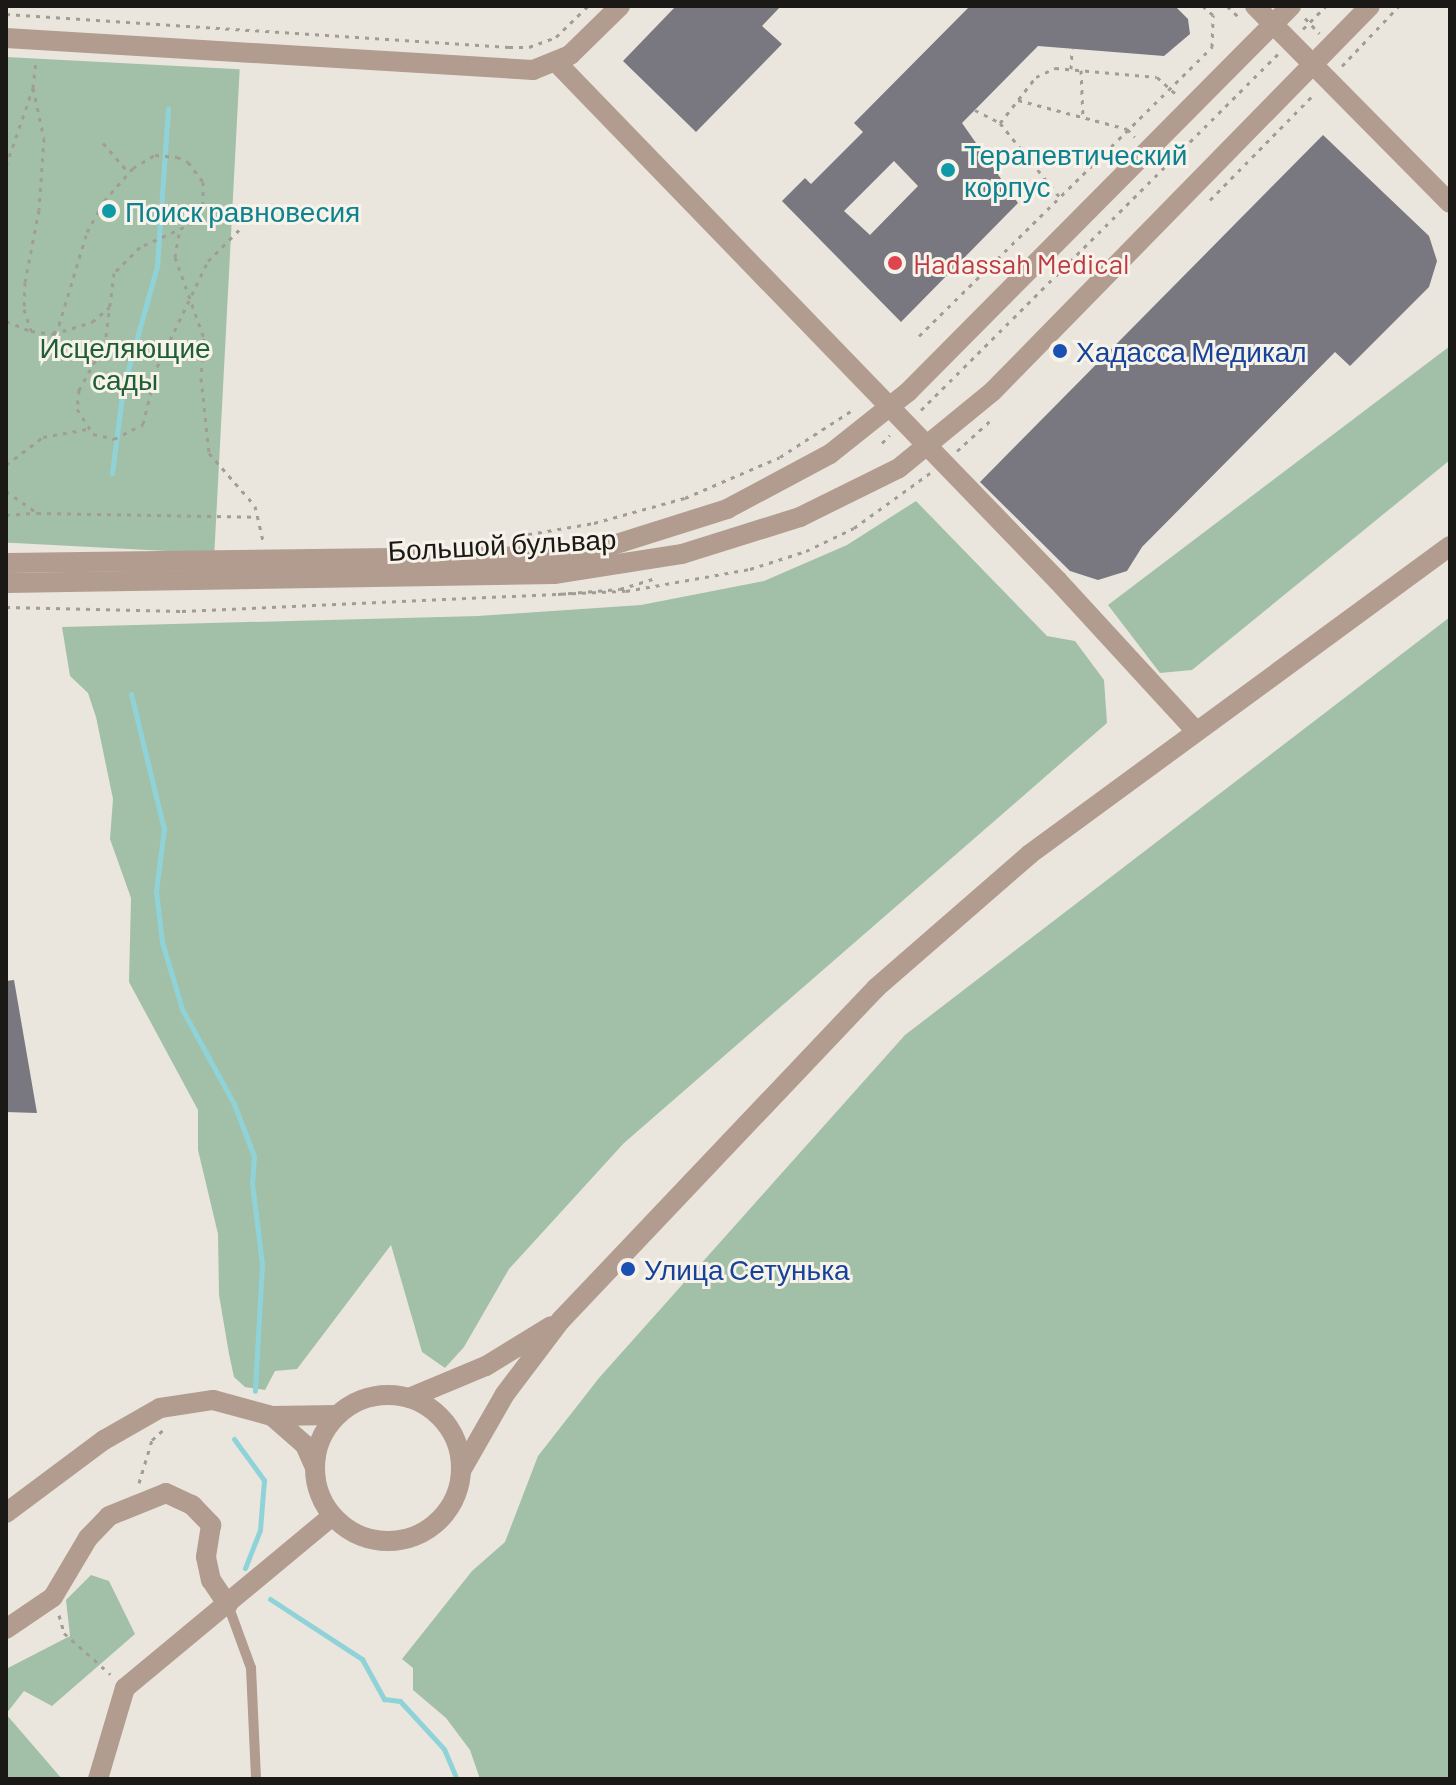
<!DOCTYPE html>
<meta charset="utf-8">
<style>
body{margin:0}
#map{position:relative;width:1456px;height:1785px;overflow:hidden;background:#eae6dd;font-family:Barlow,sans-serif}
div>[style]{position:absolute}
.green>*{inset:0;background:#a2c0a8;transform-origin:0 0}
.stream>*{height:5px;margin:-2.5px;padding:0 2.5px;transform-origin:2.5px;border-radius:2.5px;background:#8fd3d9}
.building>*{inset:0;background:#797780}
.path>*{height:3px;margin-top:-1.5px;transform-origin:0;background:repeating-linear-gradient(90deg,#a09d96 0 4px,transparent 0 10px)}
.lane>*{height:10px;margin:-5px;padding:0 5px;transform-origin:5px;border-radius:5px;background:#b19c8f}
.street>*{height:20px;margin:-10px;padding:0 10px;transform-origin:10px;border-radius:10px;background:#b19c8f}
.street>.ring{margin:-10px;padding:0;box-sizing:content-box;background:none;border:20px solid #b19c8f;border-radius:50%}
.dots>*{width:22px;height:22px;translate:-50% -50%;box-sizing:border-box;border:4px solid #f8f3ea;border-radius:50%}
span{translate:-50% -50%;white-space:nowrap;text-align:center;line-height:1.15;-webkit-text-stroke:6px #f8f3ea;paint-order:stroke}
.culture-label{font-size:28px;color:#0d838f}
.left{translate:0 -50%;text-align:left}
.health-label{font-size:28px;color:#be3a42}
.park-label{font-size:28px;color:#1e6033}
.transit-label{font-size:28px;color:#164399}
.street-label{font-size:28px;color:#1a1916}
.frame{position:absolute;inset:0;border:8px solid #1a1916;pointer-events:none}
</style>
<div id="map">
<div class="green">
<i style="left:6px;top:57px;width:234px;height:485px;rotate:3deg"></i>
<i style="clip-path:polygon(1450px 346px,1450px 460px,1192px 670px,1160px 673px,1108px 605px)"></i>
<i style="clip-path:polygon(916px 501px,1047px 636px,1075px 641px,1104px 680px,1107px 723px,624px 1143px,509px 1269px,464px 1347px,445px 1368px,422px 1352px,391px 1245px,297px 1369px,275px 1371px,265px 1390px,245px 1387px,234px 1377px,229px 1354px,219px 1295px,218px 1234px,198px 1150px,198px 1110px,129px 982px,131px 898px,110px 839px,113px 799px,96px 717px,88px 693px,70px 676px,62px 627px,478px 616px,641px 605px,764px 581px,847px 545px)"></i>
<i style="clip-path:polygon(1450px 617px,1450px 1779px,480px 1779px,470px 1750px,446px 1718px,413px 1690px,413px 1668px,402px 1659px,472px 1571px,505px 1542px,538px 1456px,599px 1378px,905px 1035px)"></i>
<i style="clip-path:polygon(91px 1575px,109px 1581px,135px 1634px,52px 1706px,24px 1691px,6px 1714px,62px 1779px,6px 1779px,6px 1669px,70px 1636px,66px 1600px)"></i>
</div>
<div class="stream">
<i style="left:112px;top:473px;width:86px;rotate:-82.6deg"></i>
<i style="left:123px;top:388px;width:127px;rotate:-74.4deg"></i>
<i style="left:157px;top:266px;width:158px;rotate:-86deg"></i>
<i style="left:131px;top:694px;width:139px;rotate:76.3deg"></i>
<i style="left:164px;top:829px;width:63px;rotate:97.4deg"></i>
<i style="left:156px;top:891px;width:51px;rotate:83.3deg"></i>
<i style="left:162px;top:942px;width:70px;rotate:73.4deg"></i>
<i style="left:182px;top:1009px;width:108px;rotate:61.3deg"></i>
<i style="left:234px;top:1104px;width:56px;rotate:69deg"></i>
<i style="left:254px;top:1156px;width:27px;rotate:94deg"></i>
<i style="left:252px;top:1183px;width:82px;rotate:83deg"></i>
<i style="left:262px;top:1264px;width:127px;rotate:93.2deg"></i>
<i style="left:234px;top:1439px;width:51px;rotate:53.8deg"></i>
<i style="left:264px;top:1480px;width:50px;rotate:94.6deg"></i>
<i style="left:260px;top:1530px;width:41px;rotate:111.5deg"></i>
<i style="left:270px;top:1599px;width:110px;rotate:33.1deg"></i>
<i style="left:362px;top:1659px;width:46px;rotate:61.2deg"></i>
<i style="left:384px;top:1699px;width:16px;rotate:7deg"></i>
<i style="left:400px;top:1701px;width:65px;rotate:47.5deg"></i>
<i style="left:444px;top:1749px;width:33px;rotate:67deg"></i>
</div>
<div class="building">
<i style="clip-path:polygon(676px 6px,781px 6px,762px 26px,782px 44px,696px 132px,623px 61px)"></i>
<i style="clip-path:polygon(evenodd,970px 6px,1175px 6px,1188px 19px,1190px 34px,1164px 56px,1038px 46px,962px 123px,1018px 203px,901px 322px,782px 201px,805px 178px,811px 184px,863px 132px,854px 123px,970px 6px,894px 161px,918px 186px,870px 235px,844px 211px,894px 161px)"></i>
<i style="clip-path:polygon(1323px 135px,1429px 236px,1437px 261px,1429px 287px,1350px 366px,1335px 352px,1142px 547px,1127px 571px,1098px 580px,1070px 571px,980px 482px)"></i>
<i style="clip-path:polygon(14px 980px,37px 1113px,6px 1112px,6px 981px)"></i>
</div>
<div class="path">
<i style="left:1227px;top:6px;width:16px;rotate:43deg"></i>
<i style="left:6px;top:14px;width:504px;rotate:3.75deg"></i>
<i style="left:509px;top:47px;width:20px"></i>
<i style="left:529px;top:47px;width:29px;rotate:-20deg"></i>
<i style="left:556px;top:37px;width:45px;rotate:-44.1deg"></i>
<i style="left:1305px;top:18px;width:21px;rotate:47deg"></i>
<i style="left:1303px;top:29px;width:33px;rotate:-45deg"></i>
<i style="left:1342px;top:66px;width:83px;rotate:-46.5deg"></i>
<i style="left:1071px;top:69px;width:20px;rotate:-87deg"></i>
<i style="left:1081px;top:70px;width:48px;rotate:87.6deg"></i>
<i style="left:33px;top:88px;width:51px;rotate:77.6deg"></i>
<i style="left:44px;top:138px;width:72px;rotate:94deg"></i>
<i style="left:39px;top:210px;width:73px;rotate:101deg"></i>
<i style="left:25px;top:282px;width:27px;rotate:92deg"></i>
<i style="left:24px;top:309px;width:23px;rotate:72deg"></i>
<i style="left:31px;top:331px;width:22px;rotate:8deg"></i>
<i style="left:53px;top:334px;width:11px;rotate:-56deg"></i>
<i style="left:59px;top:325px;width:97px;rotate:-73.2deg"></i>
<i style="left:87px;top:232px;width:35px;rotate:-61deg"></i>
<i style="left:104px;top:201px;width:44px;rotate:-48.7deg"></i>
<i style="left:133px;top:168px;width:26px;rotate:-31deg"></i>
<i style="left:155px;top:155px;width:22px;rotate:5deg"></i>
<i style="left:177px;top:157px;width:12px;rotate:24deg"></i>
<i style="left:188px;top:162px;width:25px;rotate:53deg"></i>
<i style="left:203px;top:182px;width:24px;rotate:90deg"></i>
<i style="left:203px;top:206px;width:20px;rotate:120deg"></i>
<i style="left:193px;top:223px;width:58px;rotate:155.6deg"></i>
<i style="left:140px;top:247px;width:37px;rotate:135deg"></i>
<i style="left:114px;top:273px;width:71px;rotate:97.3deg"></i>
<i style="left:105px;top:343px;width:54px;rotate:119deg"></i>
<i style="left:79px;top:390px;width:19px;rotate:96deg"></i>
<i style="left:77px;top:409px;width:30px;rotate:57deg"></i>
<i style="left:93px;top:434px;width:22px;rotate:13deg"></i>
<i style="left:114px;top:439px;width:33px;rotate:-27deg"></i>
<i style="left:143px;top:424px;width:59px;rotate:-76.2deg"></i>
<i style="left:157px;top:367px;width:118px;rotate:-64.3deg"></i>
<i style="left:208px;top:261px;width:44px;rotate:-45deg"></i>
<i style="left:1018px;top:100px;width:113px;rotate:14.9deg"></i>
<i style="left:1127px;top:129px;width:11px;rotate:45deg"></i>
<i style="left:975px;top:110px;width:28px;rotate:27deg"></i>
<i style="left:1000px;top:123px;width:94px;rotate:51.1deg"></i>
<i style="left:1000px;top:123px;width:58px;rotate:-52deg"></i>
<i style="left:1036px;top:77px;width:21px;rotate:-25deg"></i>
<i style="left:1055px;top:68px;width:102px;rotate:5deg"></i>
<i style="left:1157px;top:77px;width:27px;rotate:42deg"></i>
<i style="left:103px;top:143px;width:38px;rotate:49deg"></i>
<i style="left:6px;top:166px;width:83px;rotate:-70.9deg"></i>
<i style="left:33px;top:88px;width:29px;rotate:-84deg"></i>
<i style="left:1210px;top:200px;width:148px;rotate:-45.5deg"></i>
<i style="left:179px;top:234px;width:23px;rotate:100deg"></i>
<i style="left:175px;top:257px;width:86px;rotate:70.3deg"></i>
<i style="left:204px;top:338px;width:40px;rotate:94.3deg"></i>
<i style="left:201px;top:378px;width:75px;rotate:83.9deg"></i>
<i style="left:209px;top:453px;width:70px;rotate:49deg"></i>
<i style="left:255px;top:506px;width:36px;rotate:77deg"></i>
<i style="left:6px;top:321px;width:27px;rotate:22deg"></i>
<i style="left:53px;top:334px;width:41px;rotate:-17.1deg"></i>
<i style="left:92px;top:322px;width:23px;rotate:-40deg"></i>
<i style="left:919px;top:336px;width:412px;rotate:-44.6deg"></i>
<i style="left:1212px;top:47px;width:32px;rotate:-88deg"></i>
<i style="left:1213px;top:15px;width:13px;rotate:-138deg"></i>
<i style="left:921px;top:410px;width:504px;rotate:-44.92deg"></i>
<i style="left:882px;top:443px;width:11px;rotate:-45deg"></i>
<i style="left:957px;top:451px;width:45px;rotate:-42.3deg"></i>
<i style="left:6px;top:465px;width:46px;rotate:-37.1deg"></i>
<i style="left:43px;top:437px;width:45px;rotate:-10.3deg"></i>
<i style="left:6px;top:491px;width:38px;rotate:35deg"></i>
<i style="left:37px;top:513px;width:221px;rotate:1deg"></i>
<i style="left:6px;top:515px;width:31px;rotate:-4deg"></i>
<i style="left:518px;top:536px;width:77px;rotate:-9.7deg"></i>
<i style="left:594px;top:523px;width:94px;rotate:-15.4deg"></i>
<i style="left:685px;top:498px;width:103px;rotate:-23.3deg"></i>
<i style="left:780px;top:457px;width:85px;rotate:-32.9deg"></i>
<i style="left:558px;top:594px;width:62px;rotate:-4.6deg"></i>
<i style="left:620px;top:589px;width:34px;rotate:-17deg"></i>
<i style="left:6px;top:607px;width:176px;rotate:1.3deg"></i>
<i style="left:182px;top:611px;width:444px;rotate:-2.6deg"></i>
<i style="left:626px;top:591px;width:126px;rotate:-10.1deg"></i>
<i style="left:750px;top:569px;width:59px;rotate:-17.8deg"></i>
<i style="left:806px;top:551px;width:53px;rotate:-25.6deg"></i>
<i style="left:854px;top:528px;width:94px;rotate:-35.9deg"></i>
<i style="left:139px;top:1483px;width:45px;rotate:-73.2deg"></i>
<i style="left:152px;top:1440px;width:15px;rotate:-42deg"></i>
<i style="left:59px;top:1615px;width:19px;rotate:74deg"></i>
<i style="left:64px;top:1633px;width:62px;rotate:41.7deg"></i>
</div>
<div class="lane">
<i style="left:228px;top:1605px;width:67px;rotate:69.9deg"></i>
<i style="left:251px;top:1668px;width:111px;rotate:87.4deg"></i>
</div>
<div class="street">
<i style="left:1255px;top:6px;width:277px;rotate:45.3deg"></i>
<i style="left:6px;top:38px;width:528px;rotate:3.47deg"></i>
<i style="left:533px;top:70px;width:40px;rotate:-22deg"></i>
<i style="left:570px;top:55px;width:70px;rotate:-44.4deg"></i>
<i style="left:556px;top:62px;width:722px;rotate:45.95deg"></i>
<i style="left:1058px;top:581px;width:204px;rotate:47.4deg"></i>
<i style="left:6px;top:563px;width:540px;rotate:-0.74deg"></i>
<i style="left:546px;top:556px;width:65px;rotate:-8.9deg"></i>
<i style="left:610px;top:546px;width:123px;rotate:-17.5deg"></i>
<i style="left:727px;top:509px;width:117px;rotate:-28.1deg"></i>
<i style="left:830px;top:454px;width:100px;rotate:-38.5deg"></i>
<i style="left:908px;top:392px;width:544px;rotate:-45.22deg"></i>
<i style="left:6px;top:583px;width:548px;rotate:-0.94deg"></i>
<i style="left:554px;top:574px;width:130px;rotate:-8.9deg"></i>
<i style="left:682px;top:554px;width:124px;rotate:-17.4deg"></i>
<i style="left:800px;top:517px;width:110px;rotate:-26.3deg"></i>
<i style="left:899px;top:468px;width:120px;rotate:-39.3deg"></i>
<i style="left:992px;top:392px;width:540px;rotate:-45.6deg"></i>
<i class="ring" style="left:315px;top:1395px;width:126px;height:126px"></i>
<i style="left:409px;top:1398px;width:83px;rotate:-22.6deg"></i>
<i style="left:486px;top:1366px;width:76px;rotate:-31.6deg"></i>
<i style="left:272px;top:1416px;width:44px;rotate:41.3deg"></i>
<i style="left:305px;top:1445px;width:22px;rotate:66deg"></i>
<i style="left:462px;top:1469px;width:86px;rotate:-60.2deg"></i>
<i style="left:505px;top:1394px;width:93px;rotate:-52.9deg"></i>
<i style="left:561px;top:1320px;width:458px;rotate:-46.5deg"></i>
<i style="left:876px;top:988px;width:204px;rotate:-41deg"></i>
<i style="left:1030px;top:854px;width:521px;rotate:-36.25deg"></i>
<i style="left:6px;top:1513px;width:122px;rotate:-36.7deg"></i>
<i style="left:104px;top:1440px;width:64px;rotate:-29.7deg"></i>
<i style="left:160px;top:1408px;width:54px;rotate:-8.6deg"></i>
<i style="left:213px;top:1400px;width:61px;rotate:15.2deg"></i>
<i style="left:272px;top:1416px;width:65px;rotate:-0.9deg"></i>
<i style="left:6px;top:1629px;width:57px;rotate:-34.2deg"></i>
<i style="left:53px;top:1597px;width:69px;rotate:-59.3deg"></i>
<i style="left:88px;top:1538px;width:30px;rotate:-46deg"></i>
<i style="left:109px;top:1516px;width:61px;rotate:-22deg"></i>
<i style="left:166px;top:1493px;width:29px;rotate:25deg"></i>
<i style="left:192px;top:1505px;width:28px;rotate:46deg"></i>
<i style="left:211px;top:1525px;width:32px;rotate:99deg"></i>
<i style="left:206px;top:1557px;width:24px;rotate:78deg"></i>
<i style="left:211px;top:1580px;width:30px;rotate:56deg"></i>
<i style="left:98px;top:1779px;width:95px;rotate:-73.5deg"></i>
<i style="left:125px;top:1688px;width:269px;rotate:-39.7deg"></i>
</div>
<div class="dots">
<i style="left:948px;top:170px;background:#0f9aa8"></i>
<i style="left:109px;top:211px;background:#0f9aa8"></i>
<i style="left:895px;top:263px;background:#e0444e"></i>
<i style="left:1060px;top:351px;background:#1a4fb4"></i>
<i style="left:628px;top:1269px;background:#1a4fb4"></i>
</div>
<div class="culture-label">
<span class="left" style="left:964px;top:170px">Терапевтический<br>корпус</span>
<span class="left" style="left:125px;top:211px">Поиск равновесия</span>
</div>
<div class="health-label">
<span class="left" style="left:913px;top:263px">Hadassah Medical</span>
</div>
<div class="park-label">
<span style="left:125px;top:363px">Исцеляющие<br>сады</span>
</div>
<div class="transit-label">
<span class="left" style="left:1076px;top:351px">Хадасса Медикал</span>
<span class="left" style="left:644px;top:1269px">Улица Сетунька</span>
</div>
<div class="street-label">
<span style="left:502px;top:544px;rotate:-3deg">Большой бульвар</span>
</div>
<div class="frame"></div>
</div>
